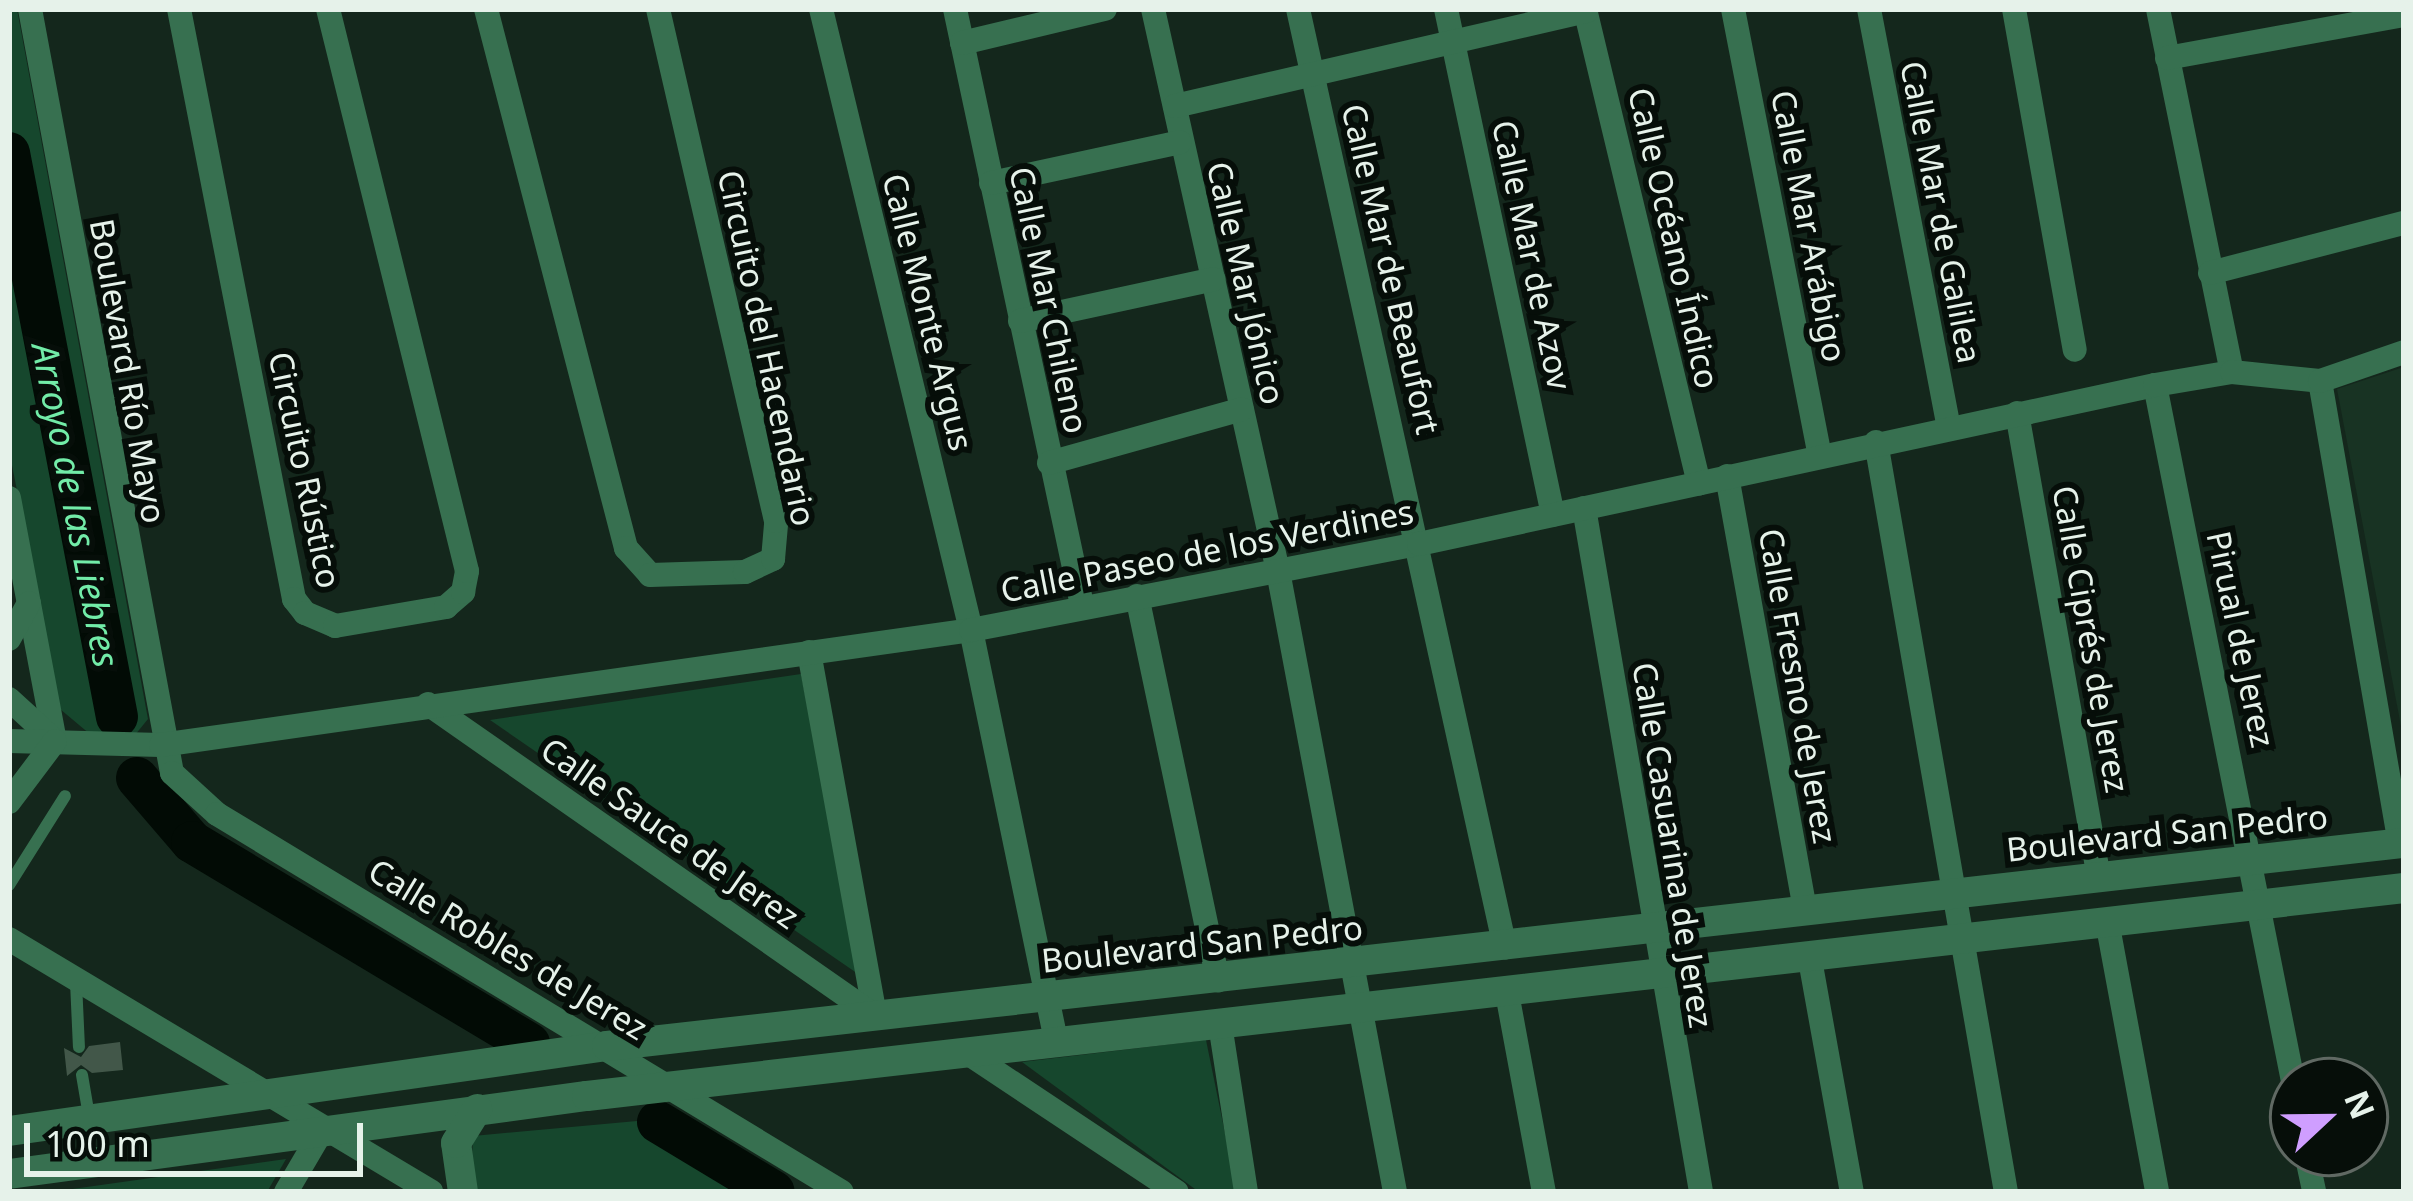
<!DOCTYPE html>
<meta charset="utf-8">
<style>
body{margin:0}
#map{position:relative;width:2413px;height:1201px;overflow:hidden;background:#14271c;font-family:"Noto Sans",sans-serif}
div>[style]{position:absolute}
.built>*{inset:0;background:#183323}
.green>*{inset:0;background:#16472d}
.river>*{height:42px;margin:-21px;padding:0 21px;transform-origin:21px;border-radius:21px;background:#020b05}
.building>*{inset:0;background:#425749}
.service>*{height:12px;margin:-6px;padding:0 6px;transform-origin:6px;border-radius:6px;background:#377050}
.minor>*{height:24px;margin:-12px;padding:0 12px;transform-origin:12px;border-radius:12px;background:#377050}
.tertiary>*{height:30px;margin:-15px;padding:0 15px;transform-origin:15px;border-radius:15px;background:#377050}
span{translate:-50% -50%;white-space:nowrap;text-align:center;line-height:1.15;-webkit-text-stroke:12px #060e09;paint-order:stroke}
.street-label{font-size:33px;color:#e6f2ea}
.water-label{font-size:36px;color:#72eca8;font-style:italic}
.frame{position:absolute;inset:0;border:12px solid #e6f2ea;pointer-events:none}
.north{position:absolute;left:2269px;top:1057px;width:120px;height:120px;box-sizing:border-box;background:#060e09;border:3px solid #606963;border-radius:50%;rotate:68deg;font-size:33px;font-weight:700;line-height:48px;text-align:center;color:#e6f2ea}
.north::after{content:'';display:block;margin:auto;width:42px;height:54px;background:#cf9eff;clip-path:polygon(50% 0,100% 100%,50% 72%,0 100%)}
.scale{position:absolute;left:24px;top:1123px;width:339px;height:54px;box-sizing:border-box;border:6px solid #e6f2ea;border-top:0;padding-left:15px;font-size:36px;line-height:42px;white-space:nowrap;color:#e6f2ea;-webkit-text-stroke:9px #060e09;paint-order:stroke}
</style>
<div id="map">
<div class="built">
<i style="clip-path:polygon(2404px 367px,2404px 742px,2337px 389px)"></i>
</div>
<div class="green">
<i style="clip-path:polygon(9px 9px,17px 9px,148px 719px,135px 735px,91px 735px,60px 709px,9px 450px)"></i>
<i style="clip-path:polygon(801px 674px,861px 976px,490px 720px)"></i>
<i style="clip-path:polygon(1206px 1040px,1237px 1192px,1199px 1192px,1022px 1062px)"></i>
<i style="clip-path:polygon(637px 1121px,754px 1192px,470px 1192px,473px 1136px)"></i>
<i style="clip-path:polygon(286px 1159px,267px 1192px,51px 1192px)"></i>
</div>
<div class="river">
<i style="left:9px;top:153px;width:574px;rotate:79.16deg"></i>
<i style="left:137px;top:778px;width:84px;rotate:49.3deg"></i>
<i style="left:192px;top:842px;width:393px;rotate:30.9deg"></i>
<i style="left:658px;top:1122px;width:135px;rotate:31.1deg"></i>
</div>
<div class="building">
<i style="clip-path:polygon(120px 1042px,123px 1070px,92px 1073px,81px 1065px,67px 1076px,64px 1048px,81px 1057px,89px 1046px)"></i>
</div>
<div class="service">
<i style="left:9px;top:885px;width:105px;rotate:-57.8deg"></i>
<i style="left:76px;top:982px;width:65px;rotate:87.4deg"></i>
<i style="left:82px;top:1075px;width:42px;rotate:80.3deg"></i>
</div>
<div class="minor">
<i style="left:30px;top:9px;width:777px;rotate:79.47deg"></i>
<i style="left:172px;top:773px;width:61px;rotate:42.3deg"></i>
<i style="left:217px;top:814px;width:730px;rotate:31.17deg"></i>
<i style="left:179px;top:9px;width:601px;rotate:78.97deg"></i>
<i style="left:294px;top:599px;width:18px;rotate:52deg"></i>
<i style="left:305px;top:613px;width:33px;rotate:23deg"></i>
<i style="left:335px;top:626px;width:113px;rotate:-9.7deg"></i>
<i style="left:446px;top:607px;width:23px;rotate:-41deg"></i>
<i style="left:463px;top:592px;width:21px;rotate:-79deg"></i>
<i style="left:467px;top:571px;width:579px;rotate:-103.89deg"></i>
<i style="left:486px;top:9px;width:557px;rotate:75.44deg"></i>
<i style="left:626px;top:548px;width:36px;rotate:48deg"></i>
<i style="left:650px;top:575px;width:95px;rotate:-1.8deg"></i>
<i style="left:745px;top:572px;width:31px;rotate:-25deg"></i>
<i style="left:773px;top:559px;width:38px;rotate:-85deg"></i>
<i style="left:776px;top:521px;width:525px;rotate:-102.98deg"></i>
<i style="left:821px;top:9px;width:639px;rotate:76.42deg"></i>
<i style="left:971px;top:630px;width:419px;rotate:78.3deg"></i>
<i style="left:955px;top:9px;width:609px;rotate:77.97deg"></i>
<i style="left:1153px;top:9px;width:576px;rotate:77.46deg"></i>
<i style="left:1278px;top:571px;width:632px;rotate:79.33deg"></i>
<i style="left:1298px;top:9px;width:961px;rotate:77.56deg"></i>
<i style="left:1446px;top:9px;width:517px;rotate:78.06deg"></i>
<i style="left:1585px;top:9px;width:488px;rotate:76.5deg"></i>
<i style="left:1733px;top:9px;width:454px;rotate:79deg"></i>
<i style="left:1869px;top:9px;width:426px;rotate:79.2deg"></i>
<i style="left:2014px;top:9px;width:346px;rotate:79.9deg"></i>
<i style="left:2158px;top:9px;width:370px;rotate:78.5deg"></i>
<i style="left:962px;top:43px;width:147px;rotate:-13.4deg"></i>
<i style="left:2167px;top:58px;width:241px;rotate:-10.3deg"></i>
<i style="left:1175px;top:106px;width:422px;rotate:-13deg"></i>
<i style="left:991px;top:183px;width:193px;rotate:-12.2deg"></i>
<i style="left:2210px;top:273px;width:200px;rotate:-14.5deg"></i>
<i style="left:1020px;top:321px;width:198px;rotate:-12.2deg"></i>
<i style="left:2320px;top:381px;width:469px;rotate:80.2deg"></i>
<i style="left:2155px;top:385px;width:710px;rotate:78.79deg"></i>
<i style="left:2017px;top:413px;width:470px;rotate:80deg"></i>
<i style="left:1876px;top:442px;width:761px;rotate:80.17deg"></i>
<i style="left:1049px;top:463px;width:200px;rotate:-15.6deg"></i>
<i style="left:1727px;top:476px;width:439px;rotate:79.8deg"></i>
<i style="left:9px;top:498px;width:247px;rotate:79.3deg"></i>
<i style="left:1584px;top:508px;width:694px;rotate:80.29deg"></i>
<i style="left:1137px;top:596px;width:393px;rotate:78.1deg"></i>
<i style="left:9px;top:639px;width:41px;rotate:-60.9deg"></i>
<i style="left:809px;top:652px;width:370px;rotate:79.7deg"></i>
<i style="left:9px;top:699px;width:62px;rotate:42.4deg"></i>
<i style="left:428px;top:704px;width:545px;rotate:34.91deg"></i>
<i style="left:9px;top:741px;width:152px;rotate:1.5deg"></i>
<i style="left:161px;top:745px;width:818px;rotate:-8.08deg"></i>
<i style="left:971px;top:630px;width:456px;rotate:-10.9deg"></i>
<i style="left:1419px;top:544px;width:753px;rotate:-12.19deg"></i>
<i style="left:2155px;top:385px;width:78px;rotate:-9.6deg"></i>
<i style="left:2232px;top:372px;width:88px;rotate:5.8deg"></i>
<i style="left:2320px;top:381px;width:89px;rotate:-19deg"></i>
<i style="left:9px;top:802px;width:76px;rotate:-53deg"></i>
<i style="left:2107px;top:921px;width:276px;rotate:79.5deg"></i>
<i style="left:9px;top:939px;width:492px;rotate:30.9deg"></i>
<i style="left:1809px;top:954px;width:242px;rotate:79.8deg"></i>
<i style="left:1507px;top:993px;width:202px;rotate:79.5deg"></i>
<i style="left:1220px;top:1024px;width:170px;rotate:81.2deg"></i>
<i style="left:966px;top:1052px;width:253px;rotate:33.6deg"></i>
<i style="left:2306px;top:1153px;width:40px;rotate:78deg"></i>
<i style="left:286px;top:1192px;width:73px;rotate:-59.6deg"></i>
</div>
<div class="tertiary">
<i style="left:9px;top:1131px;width:604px;rotate:-8.09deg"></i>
<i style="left:607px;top:1046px;width:1808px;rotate:-6.45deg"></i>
<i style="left:9px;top:1174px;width:583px;rotate:-7.69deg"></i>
<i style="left:587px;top:1096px;width:1829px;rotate:-6.53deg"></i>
<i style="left:463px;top:1192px;width:49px;rotate:-98.1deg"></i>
<i style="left:456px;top:1143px;width:40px;rotate:-58deg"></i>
</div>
<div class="street-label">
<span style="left:1941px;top:212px;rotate:79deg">Calle Mar de Galilea</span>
<span style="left:1809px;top:226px;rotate:79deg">Calle Mar Arábigo</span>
<span style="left:1674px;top:238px;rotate:77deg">Calle Océano Índico</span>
<span style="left:1532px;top:255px;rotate:78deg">Calle Mar de Azov</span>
<span style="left:1391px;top:269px;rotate:77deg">Calle Mar de Beaufort</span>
<span style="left:1246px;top:283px;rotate:77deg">Calle Mar Jónico</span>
<span style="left:1049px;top:300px;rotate:78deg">Calle Mar Chileno</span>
<span style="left:928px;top:312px;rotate:76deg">Calle Monte Argus</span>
<span style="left:767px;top:348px;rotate:78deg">Circuito del Hacendario</span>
<span style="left:128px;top:371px;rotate:80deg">Boulevard Río Mayo</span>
<span style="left:305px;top:470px;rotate:78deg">Circuito Rústico</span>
<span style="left:1207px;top:551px;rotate:-11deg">Calle Paseo de los Verdines</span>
<span style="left:2091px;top:639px;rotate:80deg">Calle Ciprés de Jerez</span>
<span style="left:2241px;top:639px;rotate:78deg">Pirual de Jerez</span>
<span style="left:1798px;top:686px;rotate:80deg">Calle Fresno de Jerez</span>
<span style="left:670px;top:833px;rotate:35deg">Calle Sauce de Jerez</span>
<span style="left:2167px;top:833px;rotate:-6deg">Boulevard San Pedro</span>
<span style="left:1673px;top:845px;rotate:81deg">Calle Casuarina de Jerez</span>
<span style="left:1202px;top:944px;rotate:-6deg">Boulevard San Pedro</span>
<span style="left:508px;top:949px;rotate:31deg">Calle Robles de Jerez</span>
</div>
<div class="water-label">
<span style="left:76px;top:505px;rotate:79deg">Arroyo de las Liebres</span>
</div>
<div class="frame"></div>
<div class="north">N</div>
<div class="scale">100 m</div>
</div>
